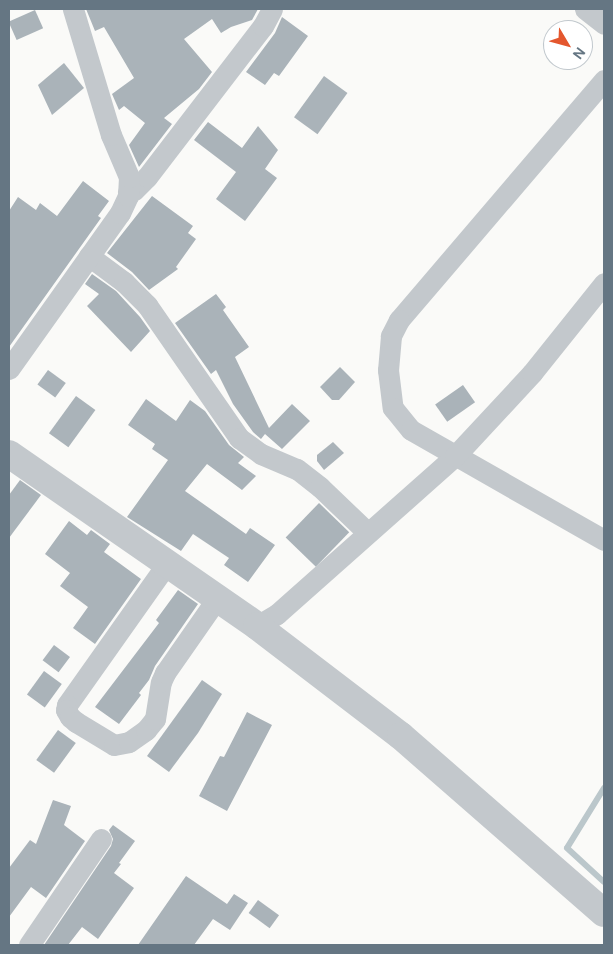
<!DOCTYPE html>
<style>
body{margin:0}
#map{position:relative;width:613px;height:954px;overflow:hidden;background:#fafaf8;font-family:"DM Sans",sans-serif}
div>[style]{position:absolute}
.stream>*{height:6px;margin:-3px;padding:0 3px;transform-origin:3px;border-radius:3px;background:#bbc7cb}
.building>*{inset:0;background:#aab3b9;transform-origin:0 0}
.minor>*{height:21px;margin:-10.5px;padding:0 10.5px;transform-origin:10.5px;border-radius:10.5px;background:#c3c8cc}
.tertiary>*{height:28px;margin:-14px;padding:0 14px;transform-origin:14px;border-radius:14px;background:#c3c8cc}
span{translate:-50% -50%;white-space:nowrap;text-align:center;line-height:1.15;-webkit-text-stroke:5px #fff;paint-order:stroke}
.frame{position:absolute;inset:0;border:10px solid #657683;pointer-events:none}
.north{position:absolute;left:543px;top:20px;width:50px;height:50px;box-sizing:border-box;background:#fff;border:1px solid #c1c8cd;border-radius:50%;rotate:127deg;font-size:14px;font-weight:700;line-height:20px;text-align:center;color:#657683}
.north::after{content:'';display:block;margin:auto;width:18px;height:22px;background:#e4572e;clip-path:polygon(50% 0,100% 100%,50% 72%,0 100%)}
</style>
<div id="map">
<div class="stream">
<i style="left:604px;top:788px;width:70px;rotate:121.7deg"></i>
<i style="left:567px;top:848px;width:50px;rotate:42.6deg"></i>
</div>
<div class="building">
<i style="clip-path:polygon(86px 9px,258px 9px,252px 20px,231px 27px,221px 33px,212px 19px,184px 39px,212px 72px,199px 89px,164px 118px,172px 124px,139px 167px,129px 145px,145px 123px,124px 106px,119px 110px,112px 94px,134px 78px,104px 27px,95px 31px)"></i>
<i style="left:35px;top:10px;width:20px;height:29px;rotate:66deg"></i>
<i style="clip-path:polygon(282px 17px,308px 36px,279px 76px,274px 73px,265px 85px,246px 72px,275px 33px)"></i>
<i style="clip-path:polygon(64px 63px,84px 88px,52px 115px,38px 85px)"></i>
<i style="left:324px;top:76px;width:29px;height:51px;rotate:36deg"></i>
<i style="clip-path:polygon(208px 122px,242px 148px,258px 126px,278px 150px,265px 169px,277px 178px,245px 221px,216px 199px,236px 172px,194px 140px)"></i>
<i style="clip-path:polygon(83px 181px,109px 201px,98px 216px,101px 218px,9px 347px,9px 211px,18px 197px,36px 210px,40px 203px,57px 216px)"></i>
<i style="clip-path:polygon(152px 196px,193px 226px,188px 233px,196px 239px,176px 267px,178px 269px,149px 290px,132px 272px,107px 253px)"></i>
<i style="clip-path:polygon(92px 274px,116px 291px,140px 317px,150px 331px,131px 352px,87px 306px,99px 294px,85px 284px)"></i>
<i style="clip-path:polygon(216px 294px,226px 307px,223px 310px,249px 347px,235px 357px,269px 428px,292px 404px,310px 421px,282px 449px,265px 434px,261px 439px,253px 432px,233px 404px,216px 370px,211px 374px,175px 323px)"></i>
<i style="clip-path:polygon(340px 367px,355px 382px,339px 400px,332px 400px,320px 387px)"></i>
<i style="left:48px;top:370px;width:22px;height:18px;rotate:36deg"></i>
<i style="left:463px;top:385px;width:21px;height:34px;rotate:55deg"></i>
<i style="left:76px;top:396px;width:24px;height:46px;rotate:36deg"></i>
<i style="clip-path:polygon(146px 399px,176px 421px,190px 400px,205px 411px,229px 445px,244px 457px,238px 463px,256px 476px,242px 490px,207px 464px,185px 491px,246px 534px,250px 528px,275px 545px,248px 582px,224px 565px,229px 558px,193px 534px,181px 551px,127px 517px,168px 460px,152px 449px,155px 444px,128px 425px)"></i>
<i style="clip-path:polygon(333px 442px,344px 453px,324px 470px,317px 461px,317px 455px)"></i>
<i style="clip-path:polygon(20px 480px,41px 495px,9px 538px,9px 495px)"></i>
<i style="left:319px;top:503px;width:42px;height:48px;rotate:44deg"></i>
<i style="clip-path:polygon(69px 521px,87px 535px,91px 530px,110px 544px,104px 552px,141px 579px,95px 644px,73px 628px,88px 607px,60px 586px,70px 573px,45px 554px)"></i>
<i style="clip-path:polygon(178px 590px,198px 604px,155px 666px,149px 680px,139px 693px,141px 695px,119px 724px,95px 707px,159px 623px,156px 620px)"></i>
<i style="left:54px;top:645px;width:20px;height:19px;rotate:37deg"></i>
<i style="left:44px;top:671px;width:22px;height:29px;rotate:36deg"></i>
<i style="clip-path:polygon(202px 680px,222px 694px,198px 733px,169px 772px,147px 756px)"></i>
<i style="clip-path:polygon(247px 712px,272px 725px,227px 811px,199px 796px,220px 756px,224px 757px)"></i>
<i style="left:58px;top:730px;width:22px;height:37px;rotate:36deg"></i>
<i style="clip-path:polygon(53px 800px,71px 806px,64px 825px,85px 841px,46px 898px,31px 887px,9px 917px,9px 868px,30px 840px,36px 844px)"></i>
<i style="clip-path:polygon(113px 825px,135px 841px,119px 863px,121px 864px,114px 873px,134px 888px,98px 939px,82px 927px,68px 945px,44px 945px,111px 846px,113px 839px,109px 830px)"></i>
<i style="clip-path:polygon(186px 876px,227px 904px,234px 894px,248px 903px,230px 930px,213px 919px,194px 945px,138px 945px)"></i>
<i style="left:258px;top:900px;width:26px;height:16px;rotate:36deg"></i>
</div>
<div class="minor">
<i style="left:585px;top:9px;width:24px;rotate:38deg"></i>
<i style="left:604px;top:80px;width:316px;rotate:130.5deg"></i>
<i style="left:399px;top:320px;width:18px;rotate:117deg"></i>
<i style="left:391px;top:336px;width:34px;rotate:95deg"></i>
<i style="left:388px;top:370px;width:38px;rotate:83deg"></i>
<i style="left:393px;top:408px;width:28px;rotate:51deg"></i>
<i style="left:411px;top:430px;width:222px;rotate:29.7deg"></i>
<i style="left:128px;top:192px;width:6px;rotate:-18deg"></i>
<i style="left:134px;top:190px;width:18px;rotate:-45deg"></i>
<i style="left:147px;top:177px;width:190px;rotate:-52.5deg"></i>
<i style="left:263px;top:26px;width:19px;rotate:-62deg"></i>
<i style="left:89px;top:256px;width:44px;rotate:36.6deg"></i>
<i style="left:124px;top:282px;width:33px;rotate:45deg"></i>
<i style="left:147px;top:305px;width:162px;rotate:55.3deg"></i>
<i style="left:239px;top:438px;width:27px;rotate:36deg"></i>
<i style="left:261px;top:454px;width:39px;rotate:23deg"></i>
<i style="left:297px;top:469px;width:29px;rotate:38deg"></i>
<i style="left:320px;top:487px;width:66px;rotate:43.8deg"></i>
<i style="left:9px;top:369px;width:191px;rotate:-54.6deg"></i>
<i style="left:120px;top:213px;width:19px;rotate:-65deg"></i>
<i style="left:128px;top:196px;width:19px;rotate:-87deg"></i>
<i style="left:129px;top:177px;width:46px;rotate:-113.2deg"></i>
<i style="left:111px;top:135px;width:132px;rotate:-106.8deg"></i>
<i style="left:166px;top:565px;width:171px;rotate:125.3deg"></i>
<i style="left:67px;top:705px;width:5px;rotate:101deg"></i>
<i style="left:66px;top:710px;width:8px;rotate:60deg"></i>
<i style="left:70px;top:717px;width:8px;rotate:40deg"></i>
<i style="left:76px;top:722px;width:44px;rotate:31.2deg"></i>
<i style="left:114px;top:745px;width:15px;rotate:-11deg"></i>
<i style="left:129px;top:742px;width:21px;rotate:-35deg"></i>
<i style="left:146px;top:730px;width:14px;rotate:-51deg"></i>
<i style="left:155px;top:719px;width:37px;rotate:-81deg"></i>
<i style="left:161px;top:682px;width:10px;rotate:-66deg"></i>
<i style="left:165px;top:673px;width:89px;rotate:-55.1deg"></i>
<i style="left:257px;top:626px;width:23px;rotate:-31deg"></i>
<i style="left:277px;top:614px;width:238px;rotate:-41.6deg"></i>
<i style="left:455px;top:456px;width:113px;rotate:-47.1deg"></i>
<i style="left:532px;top:373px;width:115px;rotate:-51.3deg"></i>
<i style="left:29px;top:945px;width:128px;rotate:-55.8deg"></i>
</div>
<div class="tertiary">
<i style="left:9px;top:454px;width:302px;rotate:34.7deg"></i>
<i style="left:257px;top:626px;width:181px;rotate:37.4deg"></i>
<i style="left:401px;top:736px;width:269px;rotate:41.1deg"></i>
</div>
<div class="frame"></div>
<div class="north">N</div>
</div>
